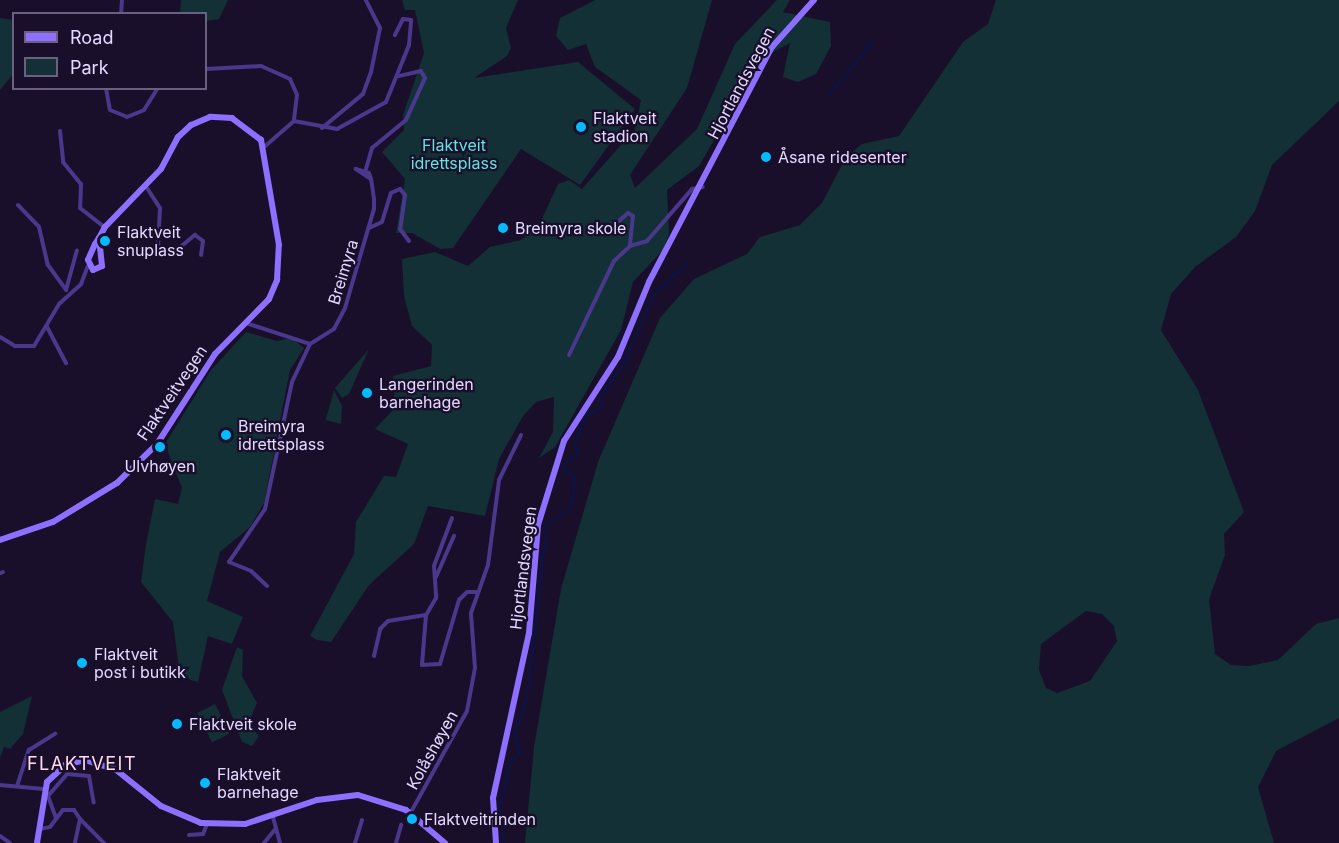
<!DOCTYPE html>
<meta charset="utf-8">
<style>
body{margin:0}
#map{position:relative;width:1339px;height:843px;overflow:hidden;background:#190f2b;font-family:Inter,sans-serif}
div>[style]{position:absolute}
.green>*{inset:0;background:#123035;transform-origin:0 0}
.stream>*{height:1.5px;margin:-0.75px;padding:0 0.75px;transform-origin:0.75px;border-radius:0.75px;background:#08144b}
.street>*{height:4px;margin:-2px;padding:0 2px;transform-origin:2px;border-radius:2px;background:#4a388c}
.secondary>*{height:6px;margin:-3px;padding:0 3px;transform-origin:3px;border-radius:3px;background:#8d70ff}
.dots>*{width:16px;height:16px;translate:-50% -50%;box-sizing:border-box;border:3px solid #190f2b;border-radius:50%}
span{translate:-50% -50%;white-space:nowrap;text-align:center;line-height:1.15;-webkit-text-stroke:4.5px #190f2b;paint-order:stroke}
.street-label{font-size:16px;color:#e4d9ff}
.poi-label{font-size:16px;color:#e4d9ff}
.left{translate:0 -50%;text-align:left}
.park-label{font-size:16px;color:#5de7dc}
.neighbourhood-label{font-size:18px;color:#ffdbeb;letter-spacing:1.5px}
.legend{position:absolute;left:12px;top:12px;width:195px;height:78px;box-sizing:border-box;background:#190f2b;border:2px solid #6a6080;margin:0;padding:8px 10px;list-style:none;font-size:18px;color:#e4d9ff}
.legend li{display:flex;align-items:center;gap:12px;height:30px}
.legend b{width:30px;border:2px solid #6a6080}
</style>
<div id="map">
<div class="green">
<i style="clip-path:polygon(181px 0,228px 0,219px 19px,206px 21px,206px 14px,180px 12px)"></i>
<i style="clip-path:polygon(402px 0,518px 0,506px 28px,511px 48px,507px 56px,474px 78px,578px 62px,635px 109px,580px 185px,521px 149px,453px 248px,440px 249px,412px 233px,396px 233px,405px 179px,382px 152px,404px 130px,403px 115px,424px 53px,415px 10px,405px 10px)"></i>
<i style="clip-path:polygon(595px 0,712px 0,687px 88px,630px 175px,635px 188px,697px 129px,735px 44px,777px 0,790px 0,783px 12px,830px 22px,831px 46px,816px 74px,798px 82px,783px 77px,790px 43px,762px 58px,699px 166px,667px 190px,669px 234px,663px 250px,633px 282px,621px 330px,555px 447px,539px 458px,553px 432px,554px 397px,536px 402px,523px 416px,499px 459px,485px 516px,428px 506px,414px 544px,369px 585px,331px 642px,317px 640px,310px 636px,354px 554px,356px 522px,384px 476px,396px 477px,408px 444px,375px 429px,395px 408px,393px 376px,431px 366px,432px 345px,412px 326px,404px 296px,402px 259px,435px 252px,468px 266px,490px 247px,521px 240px,539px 225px,558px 184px,569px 180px,582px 189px,635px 129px,641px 100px,595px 67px,586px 44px,568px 50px,556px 36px,560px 18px)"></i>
<i style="clip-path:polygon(evenodd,996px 0,1339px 0,1339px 101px,1272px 165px,1255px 211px,1236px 237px,1195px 267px,1171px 294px,1161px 330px,1198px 390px,1244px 512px,1224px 534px,1225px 555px,1209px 599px,1215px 654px,1231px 665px,1249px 666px,1278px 660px,1316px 624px,1339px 618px,1339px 718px,1276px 751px,1258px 787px,1274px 843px,525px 843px,534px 747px,561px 589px,598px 462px,660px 318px,694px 279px,747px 254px,760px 237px,800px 225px,822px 203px,846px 157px,862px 144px,899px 136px,963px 42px,988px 24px,996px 0,1086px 611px,1102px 614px,1114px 626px,1117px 641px,1090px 681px,1057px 693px,1046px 688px,1039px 670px,1041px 644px,1086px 611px)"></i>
<i style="clip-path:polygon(0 18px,13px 20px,14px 73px,0 90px)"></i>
<i style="clip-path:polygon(246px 332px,277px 341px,291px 338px,304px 348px,290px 370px,264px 503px,250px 527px,220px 552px,207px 601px,243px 617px,232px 644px,208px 636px,198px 682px,180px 677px,173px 622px,141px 582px,146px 544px,155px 499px,178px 504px,182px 488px,165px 444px,211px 370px)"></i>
<i style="clip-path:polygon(369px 349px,349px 394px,342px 398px,335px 388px)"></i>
<i style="clip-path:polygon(334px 390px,342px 406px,341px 424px,326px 420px,324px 426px)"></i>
<i style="clip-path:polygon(237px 647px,243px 650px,242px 676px,257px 703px,248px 724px,259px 736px,252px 746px,242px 742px,222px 690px)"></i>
<i style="clip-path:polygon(32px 696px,23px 734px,10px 749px,4px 747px,0 758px,0 712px)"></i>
<i style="left:215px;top:704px;width:33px;height:20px;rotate:63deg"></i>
</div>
<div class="stream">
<i style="left:830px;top:95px;width:69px;rotate:-51.5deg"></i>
<i style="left:503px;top:843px;width:35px;rotate:-95deg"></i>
<i style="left:500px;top:808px;width:44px;rotate:-78.2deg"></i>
<i style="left:509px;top:765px;width:16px;rotate:-45deg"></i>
<i style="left:520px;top:754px;width:21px;rotate:-104deg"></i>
<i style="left:515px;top:734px;width:38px;rotate:-72deg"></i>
<i style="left:527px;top:698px;width:174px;rotate:-83.4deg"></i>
<i style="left:547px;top:525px;width:27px;rotate:-36deg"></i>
<i style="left:569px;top:509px;width:12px;rotate:-70deg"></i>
<i style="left:573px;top:498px;width:21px;rotate:-85deg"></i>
<i style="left:575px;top:477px;width:13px;rotate:-148deg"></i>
<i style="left:564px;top:470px;width:6px;rotate:-81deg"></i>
<i style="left:565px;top:464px;width:16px;rotate:-35deg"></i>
<i style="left:578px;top:455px;width:10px;rotate:-107deg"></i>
<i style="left:575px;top:445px;width:31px;rotate:-69deg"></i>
<i style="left:586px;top:416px;width:19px;rotate:-28deg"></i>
<i style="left:603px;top:407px;width:9px;rotate:-117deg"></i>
<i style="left:599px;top:399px;width:45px;rotate:-54.9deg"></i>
<i style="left:625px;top:362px;width:75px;rotate:-66.5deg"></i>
<i style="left:655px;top:293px;width:42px;rotate:-42.1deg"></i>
</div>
<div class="street">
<i style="left:121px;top:14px;width:13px;rotate:-86deg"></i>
<i style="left:206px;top:69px;width:55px;rotate:-3.1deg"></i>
<i style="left:261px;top:66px;width:32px;rotate:24deg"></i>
<i style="left:290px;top:79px;width:17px;rotate:66deg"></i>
<i style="left:297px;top:95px;width:26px;rotate:97deg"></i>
<i style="left:294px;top:121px;width:38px;rotate:139deg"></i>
<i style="left:106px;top:88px;width:22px;rotate:80deg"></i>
<i style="left:110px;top:110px;width:18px;rotate:22deg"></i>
<i style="left:127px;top:117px;width:18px;rotate:-22deg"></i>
<i style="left:144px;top:110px;width:26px;rotate:-58deg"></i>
<i style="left:294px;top:121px;width:44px;rotate:10.5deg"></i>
<i style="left:337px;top:129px;width:56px;rotate:-28.9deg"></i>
<i style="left:386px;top:102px;width:61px;rotate:-68deg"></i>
<i style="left:409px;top:45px;width:25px;rotate:-85deg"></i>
<i style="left:411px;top:20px;width:8px;rotate:-173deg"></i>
<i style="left:403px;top:19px;width:18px;rotate:117deg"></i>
<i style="left:322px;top:128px;width:53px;rotate:-39.7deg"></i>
<i style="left:363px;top:94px;width:23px;rotate:-70deg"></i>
<i style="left:371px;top:72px;width:45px;rotate:-78.4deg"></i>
<i style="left:380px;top:28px;width:31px;rotate:-117deg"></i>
<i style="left:60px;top:131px;width:31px;rotate:84deg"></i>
<i style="left:63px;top:162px;width:28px;rotate:51deg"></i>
<i style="left:81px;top:184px;width:24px;rotate:92deg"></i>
<i style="left:80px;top:208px;width:31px;rotate:38deg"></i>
<i style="left:366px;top:169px;width:22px;rotate:-74deg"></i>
<i style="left:372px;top:148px;width:44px;rotate:-39.5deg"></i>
<i style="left:406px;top:120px;width:46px;rotate:-65.7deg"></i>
<i style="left:425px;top:78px;width:8px;rotate:-120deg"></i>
<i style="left:421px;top:71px;width:23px;rotate:167deg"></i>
<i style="left:145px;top:185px;width:27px;rotate:57deg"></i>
<i style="left:160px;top:208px;width:40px;rotate:92.9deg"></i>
<i style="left:158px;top:248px;width:15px;rotate:23deg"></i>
<i style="left:172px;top:254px;width:30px;rotate:-40deg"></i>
<i style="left:195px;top:235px;width:10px;rotate:37deg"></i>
<i style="left:203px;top:241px;width:14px;rotate:98deg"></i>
<i style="left:18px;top:205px;width:30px;rotate:46deg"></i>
<i style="left:39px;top:227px;width:39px;rotate:77deg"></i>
<i style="left:48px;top:265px;width:31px;rotate:54deg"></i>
<i style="left:66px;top:290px;width:41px;rotate:-74.6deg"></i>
<i style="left:619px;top:221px;width:12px;rotate:-42deg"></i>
<i style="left:628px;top:213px;width:6px;rotate:31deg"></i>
<i style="left:633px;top:216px;width:30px;rotate:96deg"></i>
<i style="left:369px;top:228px;width:14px;rotate:-25deg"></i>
<i style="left:382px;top:222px;width:30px;rotate:-73deg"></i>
<i style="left:391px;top:193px;width:10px;rotate:-24deg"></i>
<i style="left:400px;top:189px;width:8px;rotate:50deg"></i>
<i style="left:405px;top:195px;width:34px;rotate:98deg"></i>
<i style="left:400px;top:229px;width:15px;rotate:53deg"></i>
<i style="left:246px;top:323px;width:67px;rotate:18.2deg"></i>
<i style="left:310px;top:344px;width:42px;rotate:115.3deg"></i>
<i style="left:292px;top:382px;width:130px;rotate:102deg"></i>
<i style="left:265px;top:509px;width:64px;rotate:124.2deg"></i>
<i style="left:229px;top:562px;width:24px;rotate:22deg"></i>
<i style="left:251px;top:571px;width:22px;rotate:43deg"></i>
<i style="left:47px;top:327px;width:41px;rotate:62.2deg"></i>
<i style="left:0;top:337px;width:17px;rotate:31deg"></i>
<i style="left:15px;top:346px;width:19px"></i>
<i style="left:34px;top:346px;width:49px;rotate:-59.2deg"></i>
<i style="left:59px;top:304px;width:30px;rotate:-42deg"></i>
<i style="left:81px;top:284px;width:19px;rotate:-69deg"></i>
<i style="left:310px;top:344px;width:28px;rotate:-32deg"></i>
<i style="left:334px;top:329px;width:24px;rotate:-62deg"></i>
<i style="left:345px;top:308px;width:103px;rotate:-73.7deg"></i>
<i style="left:374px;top:209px;width:10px;rotate:-90deg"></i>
<i style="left:374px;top:199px;width:14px;rotate:-98deg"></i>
<i style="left:372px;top:185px;width:6px;rotate:-99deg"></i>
<i style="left:371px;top:179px;width:6px;rotate:-108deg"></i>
<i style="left:369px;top:173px;width:14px;rotate:-163deg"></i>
<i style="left:356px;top:169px;width:18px;rotate:34deg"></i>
<i style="left:569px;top:355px;width:104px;rotate:-64.4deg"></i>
<i style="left:614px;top:261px;width:22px;rotate:-43deg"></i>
<i style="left:630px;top:246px;width:18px;rotate:-16deg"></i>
<i style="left:647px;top:241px;width:69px;rotate:-49.1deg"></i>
<i style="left:692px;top:189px;width:11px;rotate:-10deg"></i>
<i style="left:452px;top:518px;width:51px;rotate:110.6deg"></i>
<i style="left:434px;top:566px;width:32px;rotate:86deg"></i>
<i style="left:436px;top:598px;width:20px;rotate:120deg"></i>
<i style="left:426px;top:615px;width:50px;rotate:94.6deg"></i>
<i style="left:422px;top:665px;width:18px;rotate:-3deg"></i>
<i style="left:440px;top:664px;width:67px;rotate:-73.5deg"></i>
<i style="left:459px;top:600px;width:11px;rotate:-45deg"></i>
<i style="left:467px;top:592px;width:11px"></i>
<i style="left:0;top:573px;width:3px;rotate:-18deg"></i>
<i style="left:436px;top:577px;width:45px;rotate:-66.3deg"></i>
<i style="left:374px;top:656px;width:28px;rotate:-77deg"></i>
<i style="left:380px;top:629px;width:11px;rotate:-45deg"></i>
<i style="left:388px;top:621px;width:38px;rotate:-9deg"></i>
<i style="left:85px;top:761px;width:29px;rotate:18deg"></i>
<i style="left:0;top:785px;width:44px;rotate:5.2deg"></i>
<i style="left:17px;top:786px;width:38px;rotate:-72deg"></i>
<i style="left:29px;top:750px;width:31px;rotate:-32deg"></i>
<i style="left:411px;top:812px;width:115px;rotate:-61deg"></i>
<i style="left:467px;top:711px;width:44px;rotate:-79.5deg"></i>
<i style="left:475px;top:668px;width:55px;rotate:-94.2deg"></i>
<i style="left:471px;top:613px;width:51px;rotate:-70.5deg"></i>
<i style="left:488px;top:565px;width:86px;rotate:-82.6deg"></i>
<i style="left:499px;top:480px;width:50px;rotate:-63.9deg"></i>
<i style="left:273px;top:817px;width:27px;rotate:75deg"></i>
<i style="left:56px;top:818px;width:23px;rotate:-110deg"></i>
<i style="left:48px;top:796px;width:29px;rotate:-49deg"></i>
<i style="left:67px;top:774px;width:22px;rotate:5deg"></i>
<i style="left:89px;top:776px;width:27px;rotate:80deg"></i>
<i style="left:80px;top:819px;width:34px;rotate:45deg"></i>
<i style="left:40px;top:829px;width:10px;rotate:-11deg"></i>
<i style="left:50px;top:827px;width:21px;rotate:-53deg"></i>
<i style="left:63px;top:810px;width:11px"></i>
<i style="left:74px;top:810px;width:11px;rotate:56deg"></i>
<i style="left:80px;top:819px;width:25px;rotate:102deg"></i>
<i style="left:189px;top:835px;width:14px;rotate:-4deg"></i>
<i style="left:203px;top:834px;width:11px;rotate:-68deg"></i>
<i style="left:0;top:836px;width:12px;rotate:35deg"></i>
<i style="left:264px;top:843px;width:19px;rotate:-51deg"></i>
<i style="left:355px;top:843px;width:24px;rotate:-73deg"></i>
<i style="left:396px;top:843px;width:19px;rotate:-74deg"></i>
</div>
<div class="secondary">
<i style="left:0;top:540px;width:56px;rotate:-18.8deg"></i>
<i style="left:53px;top:522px;width:75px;rotate:-31.4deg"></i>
<i style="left:117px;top:483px;width:56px;rotate:-44.3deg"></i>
<i style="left:157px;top:444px;width:107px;rotate:-57.2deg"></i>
<i style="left:215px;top:354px;width:77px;rotate:-45.5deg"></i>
<i style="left:269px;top:299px;width:21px;rotate:-67deg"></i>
<i style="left:277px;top:280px;width:35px;rotate:-87deg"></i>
<i style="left:279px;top:245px;width:107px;rotate:-99.7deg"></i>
<i style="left:261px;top:140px;width:36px;rotate:-143deg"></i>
<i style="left:232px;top:118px;width:22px;rotate:-177deg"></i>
<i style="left:210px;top:117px;width:21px;rotate:157deg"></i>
<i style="left:191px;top:125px;width:18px;rotate:137deg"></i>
<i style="left:178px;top:137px;width:36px;rotate:118deg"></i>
<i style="left:161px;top:169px;width:81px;rotate:134deg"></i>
<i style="left:105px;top:227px;width:13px;rotate:119deg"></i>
<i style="left:99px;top:238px;width:7px;rotate:124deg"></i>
<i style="left:95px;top:244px;width:17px;rotate:114deg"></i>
<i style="left:88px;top:260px;width:11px;rotate:63deg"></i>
<i style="left:93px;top:270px;width:10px;rotate:-24deg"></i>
<i style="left:102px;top:266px;width:28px;rotate:-96deg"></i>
<i style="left:37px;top:843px;width:62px;rotate:-80.7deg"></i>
<i style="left:47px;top:782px;width:25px;rotate:-43deg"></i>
<i style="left:65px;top:765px;width:21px;rotate:-14deg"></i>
<i style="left:85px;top:760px;width:31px;rotate:17deg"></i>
<i style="left:115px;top:769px;width:59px;rotate:38.8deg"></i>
<i style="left:161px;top:806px;width:43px;rotate:23deg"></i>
<i style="left:201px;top:823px;width:44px;rotate:1.3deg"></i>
<i style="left:245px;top:824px;width:76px;rotate:-18.4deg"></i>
<i style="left:317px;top:800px;width:41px;rotate:-7deg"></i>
<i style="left:358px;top:795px;width:50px;rotate:17.4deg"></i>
<i style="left:406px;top:810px;width:51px;rotate:40.2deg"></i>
<i style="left:496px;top:843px;width:45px;rotate:-93.8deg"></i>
<i style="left:493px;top:798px;width:169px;rotate:-77.7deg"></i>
<i style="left:529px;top:633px;width:108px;rotate:-85.2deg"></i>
<i style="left:538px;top:525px;width:88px;rotate:-72.8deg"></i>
<i style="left:564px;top:441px;width:100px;rotate:-57.3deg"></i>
<i style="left:618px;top:357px;width:81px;rotate:-67.5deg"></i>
<i style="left:649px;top:282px;width:265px;rotate:-62.4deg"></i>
<i style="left:772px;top:47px;width:63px;rotate:-48.2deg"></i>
</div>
<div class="dots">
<i style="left:581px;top:127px;background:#05baff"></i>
<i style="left:766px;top:157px;background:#05baff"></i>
<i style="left:503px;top:228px;background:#05baff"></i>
<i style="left:105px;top:241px;background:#05baff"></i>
<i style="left:367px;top:393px;background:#05baff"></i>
<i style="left:226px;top:435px;background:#05baff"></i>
<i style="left:160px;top:447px;background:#05baff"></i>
<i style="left:82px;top:663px;background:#05baff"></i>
<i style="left:177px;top:724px;background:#05baff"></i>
<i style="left:205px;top:783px;background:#05baff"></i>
<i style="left:412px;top:819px;background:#05baff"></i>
</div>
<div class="street-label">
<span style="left:741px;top:83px;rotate:-62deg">Hjortlandsvegen</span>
<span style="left:343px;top:272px;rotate:-73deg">Breimyra</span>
<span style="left:172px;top:393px;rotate:-56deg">Flaktveitvegen</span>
<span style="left:523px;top:568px;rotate:-83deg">Hjortlandsvegen</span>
<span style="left:432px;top:750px;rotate:-61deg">Kolåshøyen</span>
</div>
<div class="poi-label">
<span class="left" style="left:593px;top:127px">Flaktveit<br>stadion</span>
<span class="left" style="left:778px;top:157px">Åsane ridesenter</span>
<span class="left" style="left:515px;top:228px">Breimyra skole</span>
<span class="left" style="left:117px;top:241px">Flaktveit<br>snuplass</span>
<span class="left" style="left:379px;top:393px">Langerinden<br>barnehage</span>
<span class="left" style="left:238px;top:435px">Breimyra<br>idrettsplass</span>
<span style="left:160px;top:466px">Ulvhøyen</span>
<span class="left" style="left:94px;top:663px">Flaktveit<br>post i butikk</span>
<span class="left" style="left:189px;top:724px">Flaktveit skole</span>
<span class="left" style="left:217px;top:783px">Flaktveit<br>barnehage</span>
<span class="left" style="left:424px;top:819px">Flaktveitrinden</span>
</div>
<div class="park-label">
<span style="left:454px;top:154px">Flaktveit<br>idrettsplass</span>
</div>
<div class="neighbourhood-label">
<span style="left:82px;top:764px">FLAKTVEIT</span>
</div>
<ul class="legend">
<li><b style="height:8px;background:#8d70ff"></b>Road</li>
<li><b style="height:16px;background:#123035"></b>Park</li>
</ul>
</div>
